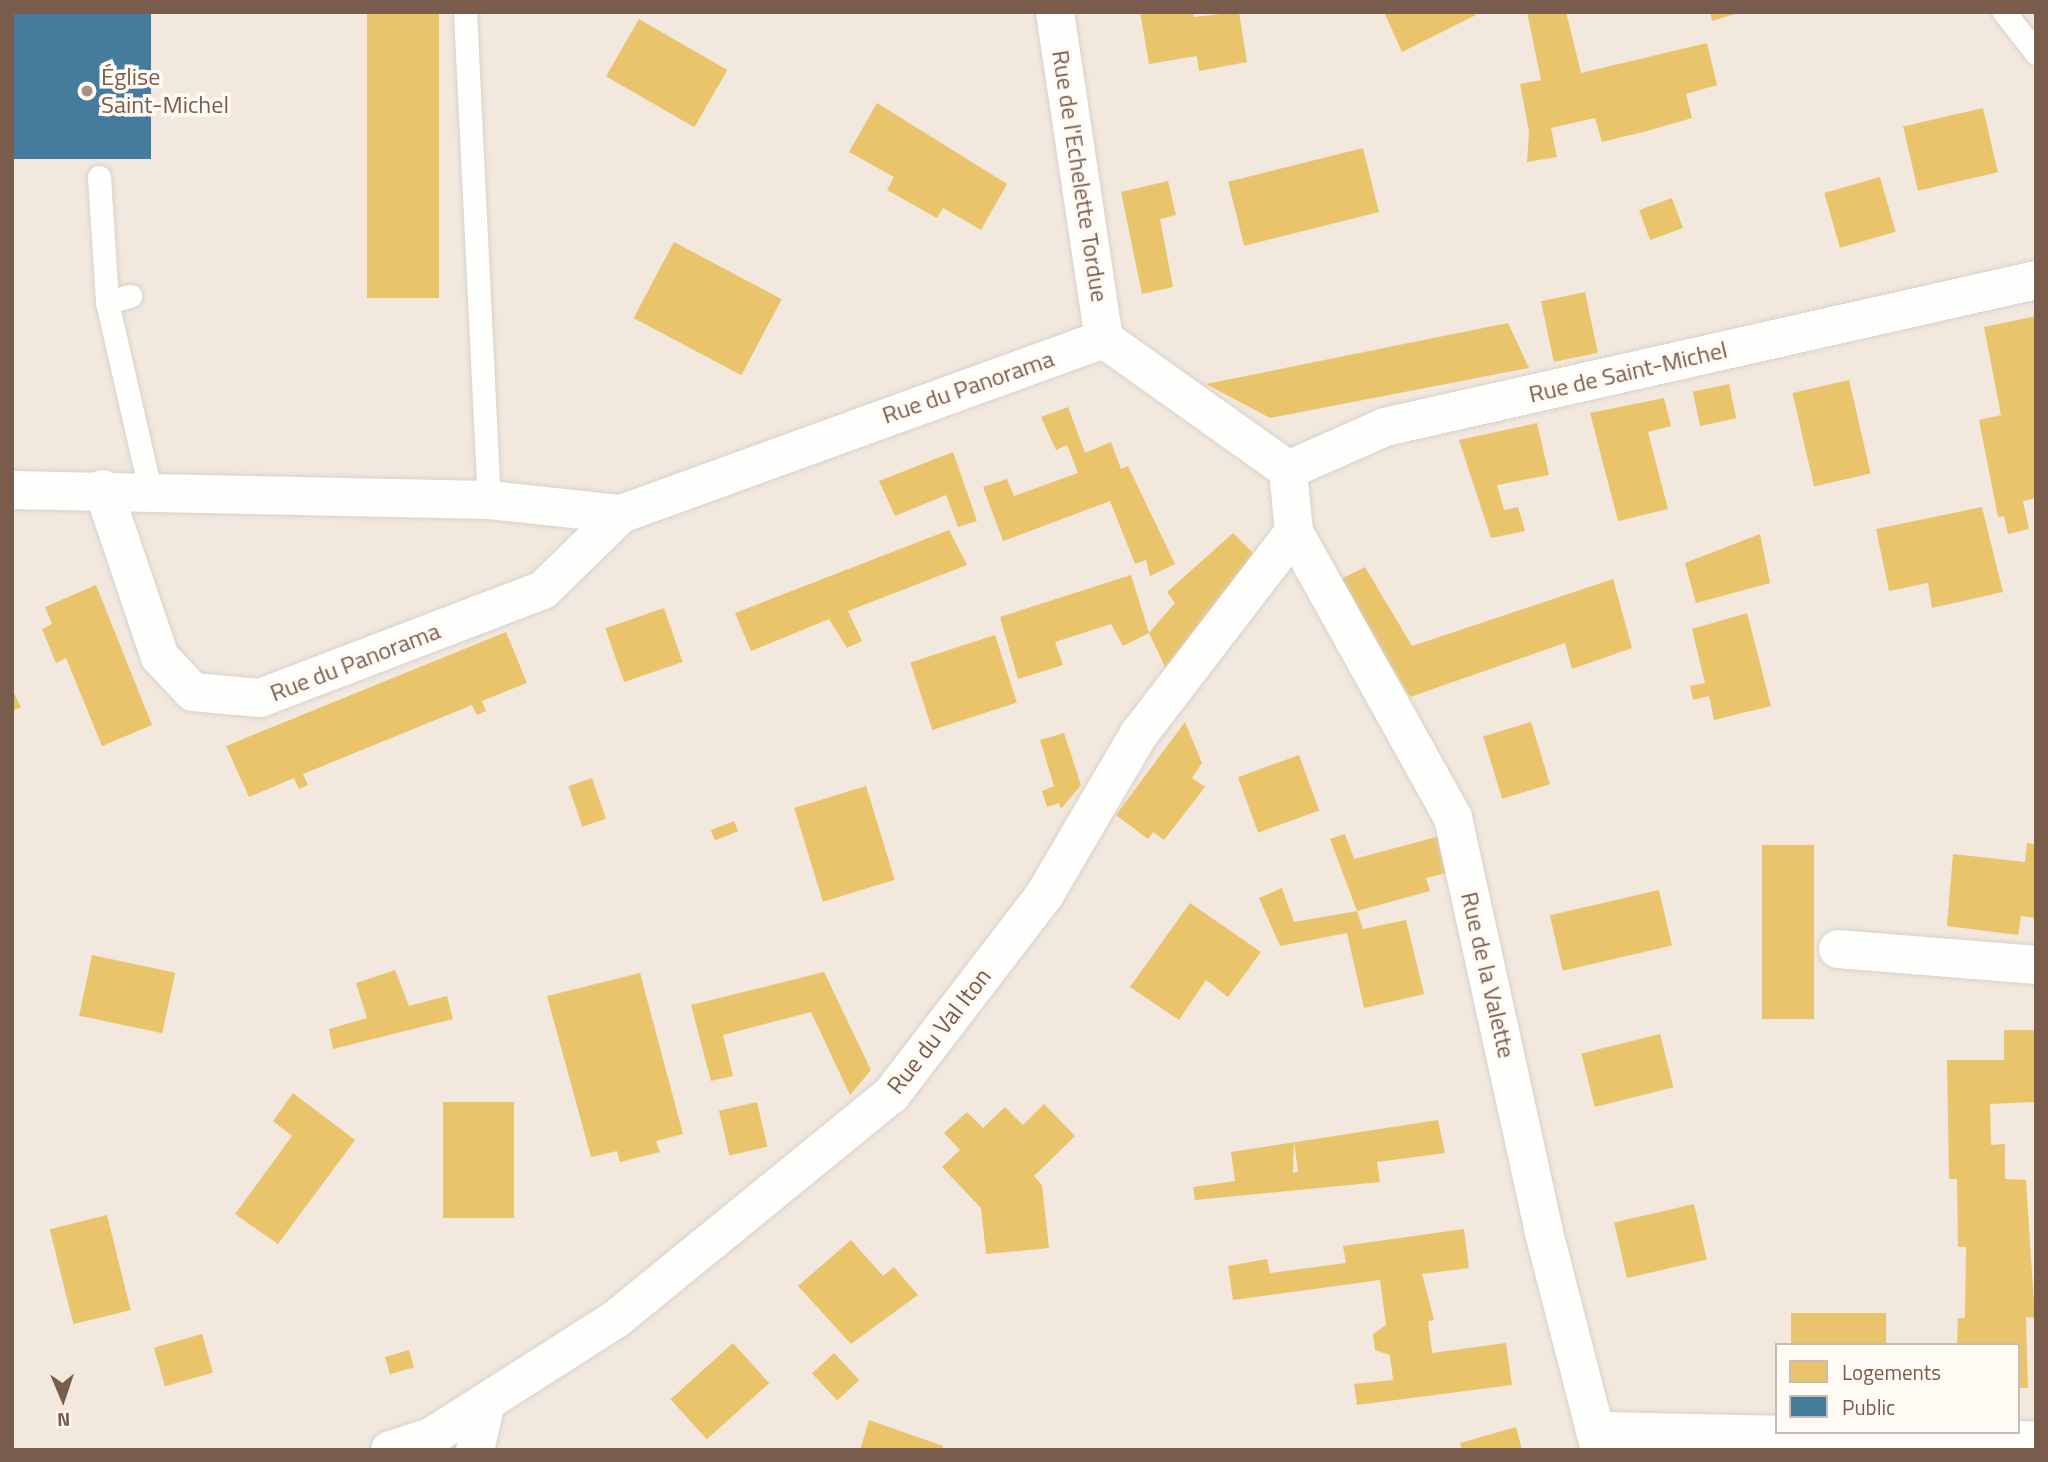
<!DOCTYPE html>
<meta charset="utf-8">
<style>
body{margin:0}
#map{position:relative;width:2048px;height:1462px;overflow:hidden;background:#f9f5f0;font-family:"Titillium Web",sans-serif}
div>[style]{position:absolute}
.residential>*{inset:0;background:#f2e8de}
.homes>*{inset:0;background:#e9c46a;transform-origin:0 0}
.public>*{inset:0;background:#457b9d;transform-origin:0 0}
.roads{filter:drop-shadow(0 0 2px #d7d1cb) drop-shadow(0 0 2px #d7d1cb)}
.service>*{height:23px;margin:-11.5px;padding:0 11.5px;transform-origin:11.5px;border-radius:11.5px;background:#fefefd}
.minor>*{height:38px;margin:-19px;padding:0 19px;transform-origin:19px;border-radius:19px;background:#fefefd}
.dots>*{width:19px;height:19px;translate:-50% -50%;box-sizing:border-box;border:4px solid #fffaf3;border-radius:50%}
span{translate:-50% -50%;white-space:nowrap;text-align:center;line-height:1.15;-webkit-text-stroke:7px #fffaf3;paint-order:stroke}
.poi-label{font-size:24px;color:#7a5c4d}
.left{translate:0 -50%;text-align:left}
.street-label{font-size:24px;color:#7a5c4d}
.frame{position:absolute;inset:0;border:14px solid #7a5c4d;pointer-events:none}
.legend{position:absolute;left:1775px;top:1343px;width:245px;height:91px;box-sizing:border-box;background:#fffaf3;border:2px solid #cabbb1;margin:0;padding:9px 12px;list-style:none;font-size:21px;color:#7a5c4d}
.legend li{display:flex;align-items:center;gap:14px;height:35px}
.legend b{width:35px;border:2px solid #cabbb1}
.north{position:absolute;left:28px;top:1364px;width:70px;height:70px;-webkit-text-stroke:5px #fffaf3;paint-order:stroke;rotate:178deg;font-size:19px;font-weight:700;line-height:28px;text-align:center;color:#7a5c4d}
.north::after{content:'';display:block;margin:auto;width:24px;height:32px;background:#7a5c4d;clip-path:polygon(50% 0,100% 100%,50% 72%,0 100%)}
</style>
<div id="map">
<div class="residential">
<i style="clip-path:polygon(evenodd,12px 12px,2036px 12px,2036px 1450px,12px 1450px,12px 12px,1777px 1345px,2018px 1345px,2018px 1432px,1777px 1432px,1777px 1345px)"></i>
</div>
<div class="homes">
<i style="left:367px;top:12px;width:72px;height:286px"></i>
<i style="clip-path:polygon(1140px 12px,1193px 12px,1194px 17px,1239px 12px,1247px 62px,1199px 71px,1197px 56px,1149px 64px)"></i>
<i style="clip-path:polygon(1384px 12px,1474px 12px,1476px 15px,1402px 52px)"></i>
<i style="clip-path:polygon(1527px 12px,1566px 12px,1581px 73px,1707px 43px,1717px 85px,1686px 94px,1692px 118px,1647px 131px,1602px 142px,1595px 118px,1551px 128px,1557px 157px,1527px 162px,1529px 131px,1520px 84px,1541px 80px)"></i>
<i style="clip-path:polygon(1710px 12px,1738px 12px,1738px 13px,1712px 21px)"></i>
<i style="left:639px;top:19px;width:102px;height:66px;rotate:30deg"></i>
<i style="clip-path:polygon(877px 103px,1007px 184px,981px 230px,943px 208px,937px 218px,887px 190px,894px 177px,849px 152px)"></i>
<i style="left:1983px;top:108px;width:66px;height:82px;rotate:77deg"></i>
<i style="left:1363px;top:148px;width:66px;height:139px;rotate:76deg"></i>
<i style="left:1880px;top:177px;width:57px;height:58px;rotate:74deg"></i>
<i style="clip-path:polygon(1168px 181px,1176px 215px,1160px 219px,1173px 287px,1142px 294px,1121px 192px)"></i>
<i style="left:1672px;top:198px;width:32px;height:35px;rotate:70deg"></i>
<i style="left:674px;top:242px;width:122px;height:86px;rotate:28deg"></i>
<i style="left:1585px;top:292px;width:62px;height:45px;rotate:78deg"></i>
<i style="clip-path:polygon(2036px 316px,2036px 498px,2023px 501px,2029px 529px,2008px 534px,2004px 516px,1998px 517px,1979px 420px,2001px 415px,1984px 327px)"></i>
<i style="clip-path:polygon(1508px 323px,1529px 368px,1270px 418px,1206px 384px)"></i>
<i style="left:1849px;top:380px;width:96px;height:58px;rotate:77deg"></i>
<i style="left:1729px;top:384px;width:35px;height:37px;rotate:78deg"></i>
<i style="clip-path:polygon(1664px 398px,1671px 426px,1648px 432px,1668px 509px,1618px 521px,1590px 413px)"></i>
<i style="clip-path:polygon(1068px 407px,1085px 453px,1111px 442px,1121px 469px,1128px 466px,1175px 564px,1150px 576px,1146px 560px,1135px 564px,1110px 501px,1003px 541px,983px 487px,1007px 479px,1014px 496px,1078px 473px,1067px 445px,1056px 450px,1041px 417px)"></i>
<i style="clip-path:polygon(1537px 423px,1549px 475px,1497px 485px,1504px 510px,1518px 507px,1525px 531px,1491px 538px,1459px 440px)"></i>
<i style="clip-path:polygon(953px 452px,977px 521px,958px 527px,946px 495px,895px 516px,879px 481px)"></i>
<i style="clip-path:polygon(1982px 507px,2003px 592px,1932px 608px,1928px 583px,1889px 591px,1876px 529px)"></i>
<i style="clip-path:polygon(949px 530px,967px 565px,848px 611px,862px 641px,847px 648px,829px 619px,751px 651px,735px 613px)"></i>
<i style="clip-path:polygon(1233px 533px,1257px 557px,1169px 675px,1149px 633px,1175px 603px,1167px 592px)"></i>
<i style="clip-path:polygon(1760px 534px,1770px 583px,1696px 603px,1685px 563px)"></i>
<i style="clip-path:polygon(1365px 567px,1412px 646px,1613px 579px,1632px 648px,1572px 669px,1565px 643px,1410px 697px,1339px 580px)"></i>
<i style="clip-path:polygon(1131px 575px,1149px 633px,1123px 646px,1111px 624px,1055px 642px,1063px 665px,1018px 679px,1000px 617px)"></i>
<i style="clip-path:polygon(96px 585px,152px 725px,102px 746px,66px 658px,56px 663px,42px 629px,52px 624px,45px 607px)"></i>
<i style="left:664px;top:608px;width:57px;height:62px;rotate:71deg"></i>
<i style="clip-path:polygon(1747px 613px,1771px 706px,1714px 720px,1709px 696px,1693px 700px,1690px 686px,1705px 683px,1692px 629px)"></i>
<i style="clip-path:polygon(506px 632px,527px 683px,482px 701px,486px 711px,477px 715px,472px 705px,303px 774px,308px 785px,299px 789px,294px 778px,249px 797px,226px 746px)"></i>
<i style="left:995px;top:635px;width:71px;height:89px;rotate:72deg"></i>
<i style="clip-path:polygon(12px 689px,21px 707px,12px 711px)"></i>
<i style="clip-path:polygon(1185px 722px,1202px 763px,1192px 778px,1205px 787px,1164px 840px,1153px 832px,1148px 839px,1116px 815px)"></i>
<i style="left:1531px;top:722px;width:65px;height:50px;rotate:73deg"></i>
<i style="clip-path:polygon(1064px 733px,1081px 785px,1061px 809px,1059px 803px,1047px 807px,1042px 791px,1054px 786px,1040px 740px)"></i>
<i style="left:1299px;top:755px;width:59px;height:65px;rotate:70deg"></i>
<i style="left:592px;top:778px;width:43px;height:25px;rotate:71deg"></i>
<i style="left:866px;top:786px;width:98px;height:75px;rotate:73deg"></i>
<i style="left:734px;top:821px;width:11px;height:25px;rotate:68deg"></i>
<i style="clip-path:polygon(1345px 834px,1354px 859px,1440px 836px,1450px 872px,1426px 878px,1430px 891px,1357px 911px,1330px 839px)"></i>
<i style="clip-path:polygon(2027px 843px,2036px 844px,2036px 918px,2021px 916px,2018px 935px,1947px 926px,1953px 854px,2025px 862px)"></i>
<i style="left:1762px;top:845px;width:52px;height:174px"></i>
<i style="clip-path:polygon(1282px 888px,1294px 922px,1357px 911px,1363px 929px,1406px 920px,1424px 994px,1364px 1008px,1347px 933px,1280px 946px,1259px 898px)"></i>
<i style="left:1659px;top:890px;width:57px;height:112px;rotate:77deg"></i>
<i style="clip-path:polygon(1190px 903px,1261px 952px,1228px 997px,1206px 980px,1179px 1020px,1130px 987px)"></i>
<i style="left:92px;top:955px;width:85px;height:62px;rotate:12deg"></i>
<i style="clip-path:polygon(395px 970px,409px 1006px,447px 996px,453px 1019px,333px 1049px,329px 1029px,367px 1018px,356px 983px)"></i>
<i style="clip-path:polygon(824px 972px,871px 1070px,850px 1095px,811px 1012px,723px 1035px,733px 1076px,711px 1081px,691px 1005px)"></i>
<i style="clip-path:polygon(640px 973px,683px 1134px,656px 1141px,660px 1152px,620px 1162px,617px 1151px,591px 1157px,547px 996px)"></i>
<i style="clip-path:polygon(2004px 1030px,2036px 1030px,2036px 1102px,1990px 1104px,1991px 1145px,2005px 1144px,2005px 1179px,2026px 1180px,2035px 1318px,2026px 1317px,2028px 1388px,2018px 1388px,2018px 1345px,1957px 1345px,1958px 1318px,1965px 1318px,1966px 1247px,1958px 1247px,1957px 1179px,1949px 1179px,1947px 1060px,2004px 1060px)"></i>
<i style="left:1660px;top:1034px;width:55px;height:81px;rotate:76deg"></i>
<i style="clip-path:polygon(293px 1093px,355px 1140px,278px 1244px,235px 1214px,292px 1136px,273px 1121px)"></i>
<i style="left:514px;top:1102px;width:116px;height:71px;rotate:90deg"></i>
<i style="left:757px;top:1102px;width:46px;height:39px;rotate:77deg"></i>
<i style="clip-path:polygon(1044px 1104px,1075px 1136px,1034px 1176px,1042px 1185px,1049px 1248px,986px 1254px,981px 1208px,942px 1167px,960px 1150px,944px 1133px,967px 1112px,983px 1128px,1005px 1107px,1023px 1125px)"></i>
<i style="clip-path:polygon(evenodd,1438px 1120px,1445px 1153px,1377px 1162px,1380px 1182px,1195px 1200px,1193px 1187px,1235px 1181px,1231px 1152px,1438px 1120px,1294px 1141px,1298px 1172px,1293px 1173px,1294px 1141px)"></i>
<i style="left:1694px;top:1204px;width:57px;height:82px;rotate:77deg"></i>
<i style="left:107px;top:1215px;width:98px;height:59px;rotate:76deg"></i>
<i style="clip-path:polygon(1464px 1229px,1469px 1268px,1422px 1274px,1434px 1320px,1428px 1321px,1432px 1353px,1506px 1343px,1512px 1385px,1357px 1405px,1354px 1384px,1393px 1380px,1390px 1355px,1375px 1350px,1373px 1334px,1386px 1325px,1380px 1280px,1233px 1300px,1228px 1266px,1267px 1259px,1270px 1273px,1346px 1263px,1343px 1246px)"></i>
<i style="clip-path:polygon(851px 1240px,883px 1276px,894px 1267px,918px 1295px,851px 1344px,798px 1286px)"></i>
<i style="left:1886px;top:1313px;width:32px;height:95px;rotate:90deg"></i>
<i style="left:202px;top:1334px;width:40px;height:50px;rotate:74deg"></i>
<i style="left:733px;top:1343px;width:54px;height:84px;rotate:48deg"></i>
<i style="left:409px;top:1350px;width:18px;height:25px;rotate:74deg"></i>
<i style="left:834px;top:1353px;width:37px;height:30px;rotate:47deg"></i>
<i style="clip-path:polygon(869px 1420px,943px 1446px,942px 1450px,860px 1450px)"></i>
<i style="clip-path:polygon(1516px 1427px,1522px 1450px,1462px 1450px,1460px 1443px)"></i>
</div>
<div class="public">
<i style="left:12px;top:12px;width:139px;height:147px"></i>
</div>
<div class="roads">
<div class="service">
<i style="left:465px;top:12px;width:489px;rotate:87.2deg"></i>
<i style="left:2004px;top:12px;width:52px;rotate:52deg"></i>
<i style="left:99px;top:177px;width:125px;rotate:86.3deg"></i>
<i style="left:107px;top:302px;width:193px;rotate:77.1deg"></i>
<i style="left:107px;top:302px;width:24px;rotate:-15deg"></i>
</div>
<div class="minor">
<i style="left:1055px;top:12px;width:331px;rotate:81.5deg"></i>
<i style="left:1288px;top:470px;width:62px;rotate:84.5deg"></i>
<i style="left:1294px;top:532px;width:327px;rotate:60.9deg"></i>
<i style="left:1453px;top:818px;width:421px;rotate:77.6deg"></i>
<i style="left:1543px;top:1229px;width:228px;rotate:75.5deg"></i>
<i style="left:1288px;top:470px;width:106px;rotate:-23.9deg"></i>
<i style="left:1385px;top:427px;width:667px;rotate:-12.72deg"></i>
<i style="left:103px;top:489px;width:177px;rotate:71.3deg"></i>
<i style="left:160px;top:657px;width:48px;rotate:46.7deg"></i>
<i style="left:193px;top:692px;width:67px;rotate:5.1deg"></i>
<i style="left:260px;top:698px;width:303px;rotate:-20.9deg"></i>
<i style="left:543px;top:590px;width:109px;rotate:-44.3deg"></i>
<i style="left:12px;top:490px;width:477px;rotate:1.2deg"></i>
<i style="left:489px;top:500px;width:133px;rotate:6.1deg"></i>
<i style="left:621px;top:514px;width:514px;rotate:-19.92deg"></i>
<i style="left:1104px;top:339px;width:226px;rotate:35.4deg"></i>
<i style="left:1838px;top:949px;width:199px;rotate:4.6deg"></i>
<i style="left:1595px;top:1431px;width:441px;rotate:1.2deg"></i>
<i style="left:390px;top:1450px;width:43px;rotate:-17.6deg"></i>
<i style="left:431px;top:1437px;width:219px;rotate:-32.5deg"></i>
<i style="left:616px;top:1319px;width:355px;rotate:-39.2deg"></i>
<i style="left:891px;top:1095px;width:253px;rotate:-52.5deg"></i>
<i style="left:1045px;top:894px;width:186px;rotate:-59.6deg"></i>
<i style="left:1139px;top:734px;width:255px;rotate:-52.5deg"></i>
<i style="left:475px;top:1450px;width:48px;rotate:-76.8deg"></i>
</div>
</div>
<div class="dots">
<i style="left:87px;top:91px;background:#a69286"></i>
</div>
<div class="poi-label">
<span class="left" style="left:101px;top:91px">Église<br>Saint-Michel</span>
</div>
<div class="street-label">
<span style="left:1080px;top:176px;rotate:81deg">Rue de l'Echelette Tordue</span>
<span style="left:1628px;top:372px;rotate:-13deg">Rue de Saint-Michel</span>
<span style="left:968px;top:387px;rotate:-19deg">Rue du Panorama</span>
<span style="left:355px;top:662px;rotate:-21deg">Rue du Panorama</span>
<span style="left:1488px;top:975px;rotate:77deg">Rue de la Valette</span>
<span style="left:939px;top:1031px;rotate:-52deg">Rue du Val Iton</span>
</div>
<div class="frame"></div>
<ul class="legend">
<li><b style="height:19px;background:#e9c46a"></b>Logements</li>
<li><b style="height:19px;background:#457b9d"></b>Public</li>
</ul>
<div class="north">N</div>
</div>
